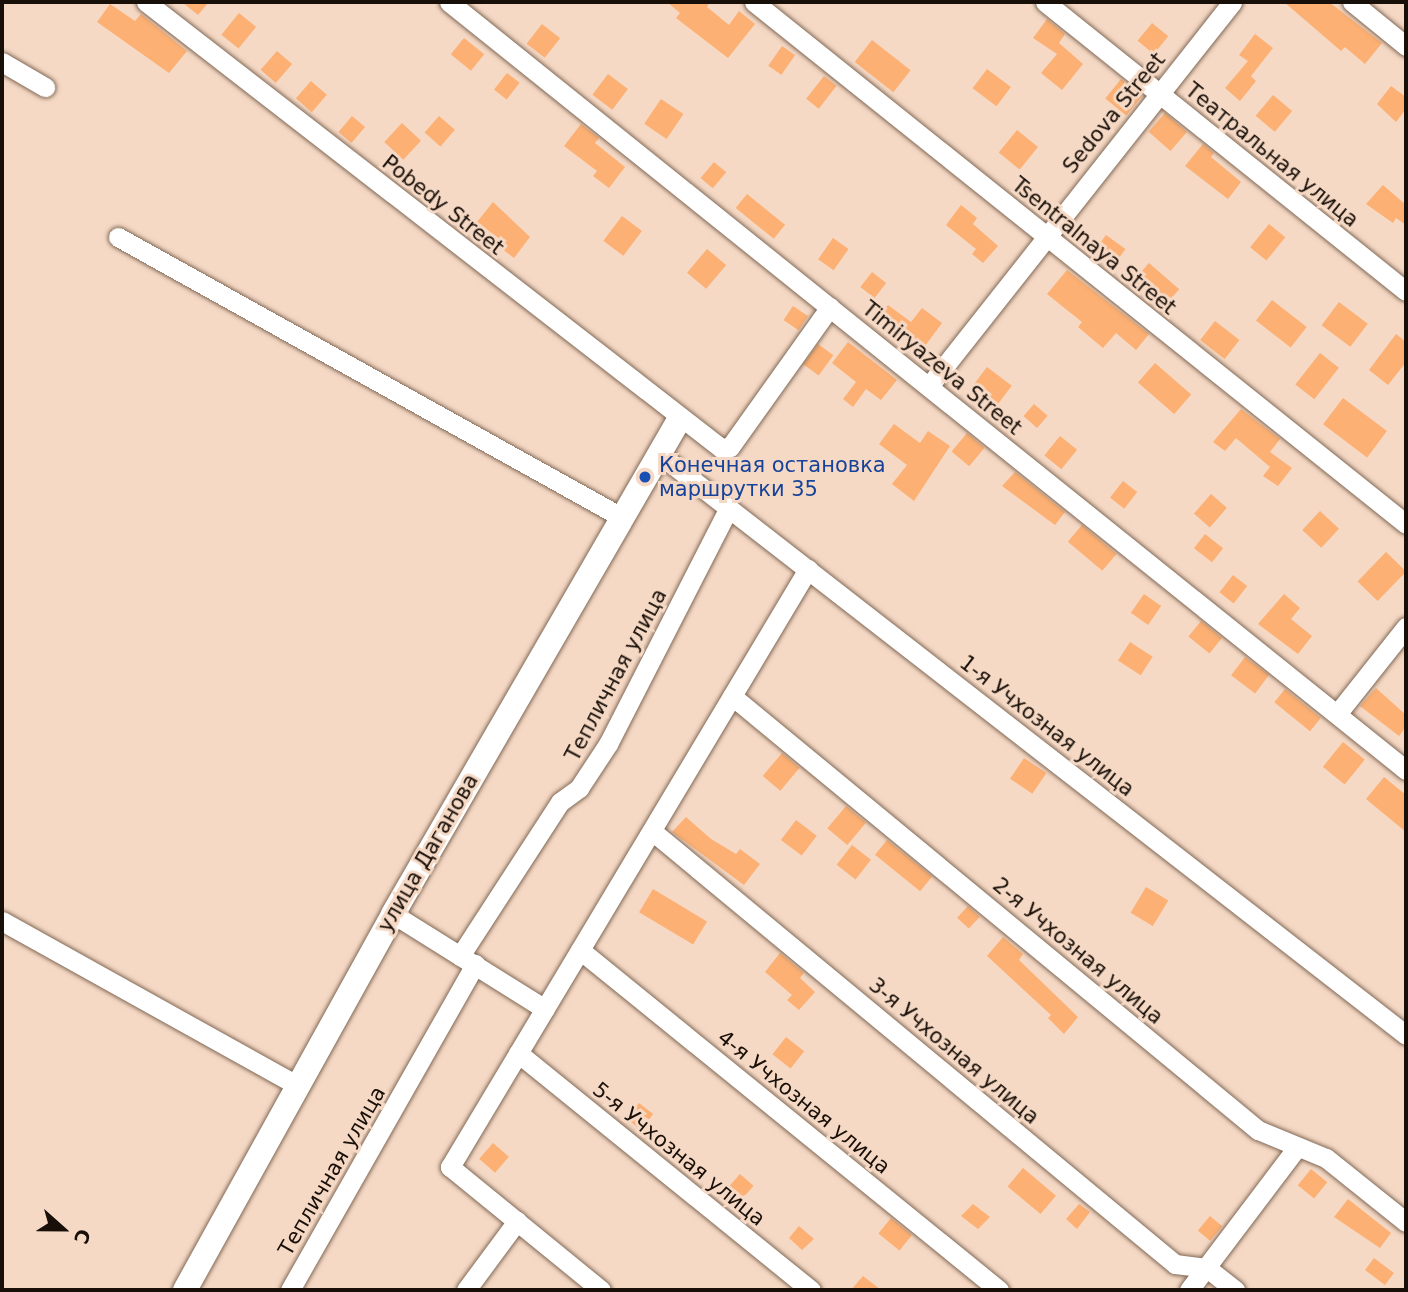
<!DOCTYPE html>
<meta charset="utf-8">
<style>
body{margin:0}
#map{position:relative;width:1408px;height:1292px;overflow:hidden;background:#f5d9c5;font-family:"DejaVu Sans",sans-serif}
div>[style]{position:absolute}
.building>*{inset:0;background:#fcb073;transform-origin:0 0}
.roads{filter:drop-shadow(0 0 2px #816956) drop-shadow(0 0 2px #816956)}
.minor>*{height:19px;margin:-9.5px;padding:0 9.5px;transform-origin:9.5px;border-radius:9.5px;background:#fff}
.major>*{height:24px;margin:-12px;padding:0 12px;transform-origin:12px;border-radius:12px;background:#fff}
.dots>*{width:19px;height:19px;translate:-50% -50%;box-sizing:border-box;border:4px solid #f5d9c5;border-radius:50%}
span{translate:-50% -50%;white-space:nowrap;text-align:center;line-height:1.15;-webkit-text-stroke:6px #f5d9c5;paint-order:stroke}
.street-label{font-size:21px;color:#180f08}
.transit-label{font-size:21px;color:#164399}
.left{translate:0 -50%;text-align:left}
.frame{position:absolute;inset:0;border:4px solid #180f08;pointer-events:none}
.north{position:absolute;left:28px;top:1194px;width:70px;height:70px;-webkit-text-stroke:5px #f5d9c5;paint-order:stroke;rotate:111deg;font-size:19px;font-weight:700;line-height:28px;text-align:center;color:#180f08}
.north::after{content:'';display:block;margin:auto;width:24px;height:32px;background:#180f08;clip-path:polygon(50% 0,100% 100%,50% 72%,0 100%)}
</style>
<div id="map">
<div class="building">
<i style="clip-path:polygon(182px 2px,209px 2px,198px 15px)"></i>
<i style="clip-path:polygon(667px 2px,710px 2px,707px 7px,729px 25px,739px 11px,755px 24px,728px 58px,676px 18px,680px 13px)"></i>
<i style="clip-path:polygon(1284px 2px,1329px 2px,1382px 43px,1365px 64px,1345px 47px,1341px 51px)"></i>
<i style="clip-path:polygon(110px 4px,135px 21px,141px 14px,187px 51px,169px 73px,97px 22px)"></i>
<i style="left:239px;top:13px;width:22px;height:28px;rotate:39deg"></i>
<i style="clip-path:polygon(1047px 19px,1065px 34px,1059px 43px,1083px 64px,1062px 90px,1041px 73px,1057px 54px,1033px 38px)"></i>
<i style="left:1152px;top:23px;width:21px;height:23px;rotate:39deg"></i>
<i style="left:542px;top:24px;width:23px;height:25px;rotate:38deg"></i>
<i style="clip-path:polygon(1255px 34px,1273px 48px,1251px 76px,1256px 81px,1240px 101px,1225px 88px,1248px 61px,1239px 55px)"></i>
<i style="left:464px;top:38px;width:26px;height:21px;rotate:39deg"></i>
<i style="left:872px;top:40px;width:49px;height:28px;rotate:38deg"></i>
<i style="left:782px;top:46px;width:16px;height:24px;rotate:35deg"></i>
<i style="left:277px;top:51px;width:20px;height:25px;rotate:41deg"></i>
<i style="left:987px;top:69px;width:30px;height:24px;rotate:37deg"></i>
<i style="left:507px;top:73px;width:16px;height:21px;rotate:38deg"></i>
<i style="left:608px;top:74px;width:25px;height:26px;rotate:37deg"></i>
<i style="left:824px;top:76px;width:16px;height:29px;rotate:38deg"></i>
<i style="left:1121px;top:79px;width:27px;height:25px;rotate:39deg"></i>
<i style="left:311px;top:81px;width:21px;height:23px;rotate:41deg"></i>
<i style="clip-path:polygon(1391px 86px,1406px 97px,1406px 109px,1396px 122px,1377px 104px)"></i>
<i style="left:1273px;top:95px;width:25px;height:27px;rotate:40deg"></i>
<i style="left:661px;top:99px;width:27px;height:30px;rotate:34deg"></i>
<i style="left:1165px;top:113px;width:29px;height:25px;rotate:41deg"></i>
<i style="left:352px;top:116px;width:17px;height:21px;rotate:40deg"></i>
<i style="left:439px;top:116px;width:21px;height:22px;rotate:41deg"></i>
<i style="left:402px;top:123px;width:26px;height:26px;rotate:43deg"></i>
<i style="clip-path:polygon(581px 124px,599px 138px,595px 143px,625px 167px,609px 188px,593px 176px,597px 171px,564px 146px)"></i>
<i style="left:1017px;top:130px;width:27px;height:29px;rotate:39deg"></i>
<i style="clip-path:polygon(1203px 144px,1214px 153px,1211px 157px,1241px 182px,1228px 199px,1185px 166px)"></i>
<i style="left:714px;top:162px;width:16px;height:21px;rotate:40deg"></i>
<i style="clip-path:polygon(1383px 185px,1406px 205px,1406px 225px,1396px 218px,1393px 223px,1366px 204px)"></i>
<i style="left:747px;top:194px;width:49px;height:18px;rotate:39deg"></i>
<i style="clip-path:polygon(493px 202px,530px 237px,514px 258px,501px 248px,505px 243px,477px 222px)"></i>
<i style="clip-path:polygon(961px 205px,977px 218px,973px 224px,998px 246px,983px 263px,972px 254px,976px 249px,946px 225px)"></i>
<i style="left:622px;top:216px;width:25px;height:31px;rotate:37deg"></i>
<i style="left:1269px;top:224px;width:21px;height:30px;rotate:39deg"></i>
<i style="left:1106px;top:235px;width:24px;height:21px;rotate:36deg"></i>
<i style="left:833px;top:238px;width:19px;height:26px;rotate:35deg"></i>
<i style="left:707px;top:249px;width:25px;height:31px;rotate:40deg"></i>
<i style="left:1149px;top:263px;width:40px;height:24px;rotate:41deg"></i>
<i style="clip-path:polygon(1067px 270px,1149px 334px,1136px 350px,1116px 333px,1103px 348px,1078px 327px,1082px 322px,1047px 294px)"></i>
<i style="left:872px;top:272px;width:18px;height:19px;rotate:38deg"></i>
<i style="left:1272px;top:300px;width:44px;height:26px;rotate:38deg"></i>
<i style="left:1339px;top:302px;width:36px;height:29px;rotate:37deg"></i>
<i style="clip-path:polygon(888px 305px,911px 322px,922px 308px,942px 323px,925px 346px,897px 325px,892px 333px,876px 322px)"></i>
<i style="left:793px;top:306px;width:18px;height:17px;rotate:34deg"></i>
<i style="left:1215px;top:321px;width:31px;height:24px;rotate:38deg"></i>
<i style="clip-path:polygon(1396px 334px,1406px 342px,1406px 362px,1388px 385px,1369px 370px)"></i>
<i style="clip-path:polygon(848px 342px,897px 380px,881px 400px,866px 389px,853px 407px,843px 399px,856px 382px,832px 363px)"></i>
<i style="left:818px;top:344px;width:19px;height:25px;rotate:36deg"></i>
<i style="left:1320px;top:353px;width:24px;height:40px;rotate:38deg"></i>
<i style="left:1155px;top:363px;width:48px;height:26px;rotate:41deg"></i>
<i style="left:987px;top:367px;width:31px;height:26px;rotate:37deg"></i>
<i style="left:1343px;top:398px;width:55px;height:33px;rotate:37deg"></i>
<i style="left:1034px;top:404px;width:18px;height:16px;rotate:41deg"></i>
<i style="clip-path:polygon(1241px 409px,1280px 439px,1270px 452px,1292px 468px,1278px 486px,1263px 476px,1270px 467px,1236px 438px,1225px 451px,1213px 442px)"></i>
<i style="clip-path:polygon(894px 424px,920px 443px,928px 431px,950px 446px,914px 501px,892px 484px,907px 465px,879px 444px)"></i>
<i style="left:967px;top:433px;width:23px;height:24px;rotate:40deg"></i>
<i style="left:1060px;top:436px;width:22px;height:25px;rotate:39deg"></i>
<i style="clip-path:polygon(1015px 472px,1065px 512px,1055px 525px,1002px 486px)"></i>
<i style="left:1123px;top:481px;width:18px;height:21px;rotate:38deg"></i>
<i style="left:1211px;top:494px;width:21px;height:26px;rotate:41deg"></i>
<i style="left:1320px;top:511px;width:26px;height:26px;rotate:43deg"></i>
<i style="left:1082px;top:525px;width:45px;height:22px;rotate:40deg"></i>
<i style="left:1205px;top:534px;width:23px;height:18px;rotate:38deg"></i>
<i style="left:1386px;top:552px;width:28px;height:41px;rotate:44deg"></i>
<i style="left:1233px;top:575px;width:18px;height:22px;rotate:38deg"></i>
<i style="left:1144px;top:594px;width:21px;height:23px;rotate:35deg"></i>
<i style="clip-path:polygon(1284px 594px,1300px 608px,1291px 619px,1312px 636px,1298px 654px,1258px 624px)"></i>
<i style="left:1201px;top:621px;width:27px;height:20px;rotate:39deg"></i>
<i style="left:1130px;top:642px;width:27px;height:22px;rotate:33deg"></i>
<i style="left:1245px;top:657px;width:30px;height:23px;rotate:37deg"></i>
<i style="clip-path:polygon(1376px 688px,1406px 715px,1406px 727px,1399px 736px,1360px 706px)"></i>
<i style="left:1285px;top:689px;width:46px;height:17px;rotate:39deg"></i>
<i style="left:1343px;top:742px;width:28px;height:32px;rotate:39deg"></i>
<i style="left:782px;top:753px;width:23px;height:30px;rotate:40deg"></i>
<i style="left:1024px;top:758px;width:27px;height:25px;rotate:34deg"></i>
<i style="clip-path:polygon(1384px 777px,1406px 795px,1406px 832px,1366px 799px)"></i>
<i style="left:846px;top:806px;width:26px;height:29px;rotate:40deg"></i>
<i style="clip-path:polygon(686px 817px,711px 839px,736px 854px,740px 849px,760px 864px,744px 885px,672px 832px)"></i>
<i style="left:796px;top:820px;width:26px;height:25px;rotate:37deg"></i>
<i style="left:887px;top:840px;width:58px;height:19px;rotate:39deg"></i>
<i style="left:852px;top:845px;width:24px;height:25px;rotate:38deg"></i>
<i style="left:1146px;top:887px;width:26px;height:30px;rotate:31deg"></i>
<i style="left:653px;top:889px;width:63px;height:27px;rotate:31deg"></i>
<i style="left:968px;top:906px;width:16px;height:16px;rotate:43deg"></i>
<i style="clip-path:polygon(1003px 937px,1023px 954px,1019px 960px,1078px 1017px,1064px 1034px,1048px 1018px,1051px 1015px,987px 956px)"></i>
<i style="clip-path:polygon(780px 953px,804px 973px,800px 978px,815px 992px,799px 1010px,787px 1000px,792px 995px,765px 972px)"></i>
<i style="left:786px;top:1037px;width:23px;height:22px;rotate:38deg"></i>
<i style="left:639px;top:1103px;width:18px;height:20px;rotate:38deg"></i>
<i style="left:493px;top:1143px;width:21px;height:21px;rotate:41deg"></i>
<i style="left:1023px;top:1168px;width:43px;height:24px;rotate:40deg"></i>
<i style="left:1311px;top:1169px;width:21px;height:21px;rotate:39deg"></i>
<i style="left:740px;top:1174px;width:18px;height:26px;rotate:41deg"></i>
<i style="clip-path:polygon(1348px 1199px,1391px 1233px,1380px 1248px,1334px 1217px)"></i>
<i style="clip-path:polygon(973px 1204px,990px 1217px,978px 1229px,961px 1216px)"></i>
<i style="clip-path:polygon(1079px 1204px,1090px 1212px,1077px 1229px,1066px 1219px)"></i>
<i style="left:1210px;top:1216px;width:16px;height:19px;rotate:40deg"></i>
<i style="left:891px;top:1218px;width:27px;height:20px;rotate:39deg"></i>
<i style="clip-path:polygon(799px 1226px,814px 1239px,802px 1250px,789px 1238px)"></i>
<i style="left:1374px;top:1258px;width:25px;height:15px;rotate:37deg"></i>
<i style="clip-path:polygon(863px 1276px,881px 1290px,851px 1290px)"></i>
</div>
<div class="roads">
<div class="minor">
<i style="left:146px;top:2px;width:728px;rotate:37.8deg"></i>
<i style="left:721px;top:448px;width:9px;rotate:-6deg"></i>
<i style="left:730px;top:447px;width:172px;rotate:-54.5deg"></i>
<i style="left:449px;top:2px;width:1227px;rotate:38.75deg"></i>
<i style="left:754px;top:2px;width:835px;rotate:38.68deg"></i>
<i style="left:1045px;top:2px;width:462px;rotate:38.7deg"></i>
<i style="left:1352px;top:2px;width:70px;rotate:39.2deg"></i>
<i style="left:2px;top:62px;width:50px;rotate:30.2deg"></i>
<i style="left:118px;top:237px;width:578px;rotate:29.09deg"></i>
<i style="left:929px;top:386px;width:489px;rotate:-51.7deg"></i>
<i style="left:659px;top:454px;width:946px;rotate:37.87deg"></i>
<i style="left:732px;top:696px;width:682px;rotate:39.53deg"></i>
<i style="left:1258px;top:1130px;width:74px;rotate:22.4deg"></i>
<i style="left:1326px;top:1158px;width:102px;rotate:38.7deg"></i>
<i style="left:1337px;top:714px;width:111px;rotate:-51.6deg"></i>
<i style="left:652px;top:831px;width:679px;rotate:39.62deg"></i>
<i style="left:1175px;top:1264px;width:32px;rotate:7deg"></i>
<i style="left:1207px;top:1268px;width:36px;rotate:38deg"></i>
<i style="left:393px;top:914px;width:179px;rotate:32deg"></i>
<i style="left:2px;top:921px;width:339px;rotate:29.1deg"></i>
<i style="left:580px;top:950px;width:540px;rotate:39.06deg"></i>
<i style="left:460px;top:956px;width:184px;rotate:-57deg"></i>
<i style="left:560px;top:802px;width:24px;rotate:-36deg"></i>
<i style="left:579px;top:788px;width:53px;rotate:-56.6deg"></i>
<i style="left:608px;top:744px;width:263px;rotate:-62.9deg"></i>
<i style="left:518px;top:1053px;width:377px;rotate:39deg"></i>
<i style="left:290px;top:1290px;width:375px;rotate:-60.4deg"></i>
<i style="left:466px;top:1290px;width:86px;rotate:-53.5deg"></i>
<i style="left:601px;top:1290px;width:195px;rotate:-140.8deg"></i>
<i style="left:450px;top:1167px;width:697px;rotate:-59.09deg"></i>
<i style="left:1189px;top:1290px;width:179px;rotate:-52.9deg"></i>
</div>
<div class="major">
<i style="left:185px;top:1290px;width:430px;rotate:-61deg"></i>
<i style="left:393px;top:914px;width:571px;rotate:-59.93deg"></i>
</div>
</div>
<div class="dots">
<i style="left:645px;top:477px;background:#1a4fb4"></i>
</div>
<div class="street-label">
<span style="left:1114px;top:113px;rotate:-51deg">Sedova Street</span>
<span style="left:1272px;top:155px;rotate:39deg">Театральная улица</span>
<span style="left:443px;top:205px;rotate:38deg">Pobedy Street</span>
<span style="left:1094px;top:246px;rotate:39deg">Tsentralnaya Street</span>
<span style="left:942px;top:368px;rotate:39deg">Timiryazeva Street</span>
<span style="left:616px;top:675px;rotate:-62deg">Тепличная улица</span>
<span style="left:1047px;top:726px;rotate:38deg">1-я Учхозная улица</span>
<span style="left:428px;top:853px;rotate:-60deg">улица Даганова</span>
<span style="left:1078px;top:951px;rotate:40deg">2-я Учхозная улица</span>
<span style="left:954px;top:1051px;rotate:40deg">3-я Учхозная улица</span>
<span style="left:804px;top:1102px;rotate:39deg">4-я Учхозная улица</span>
<span style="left:679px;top:1154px;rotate:39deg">5-я Учхозная улица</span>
<span style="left:332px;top:1171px;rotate:-60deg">Тепличная улица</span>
</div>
<div class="transit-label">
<span class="left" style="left:659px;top:477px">Конечная остановка<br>маршрутки 35</span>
</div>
<div class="frame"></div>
<div class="north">С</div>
</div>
